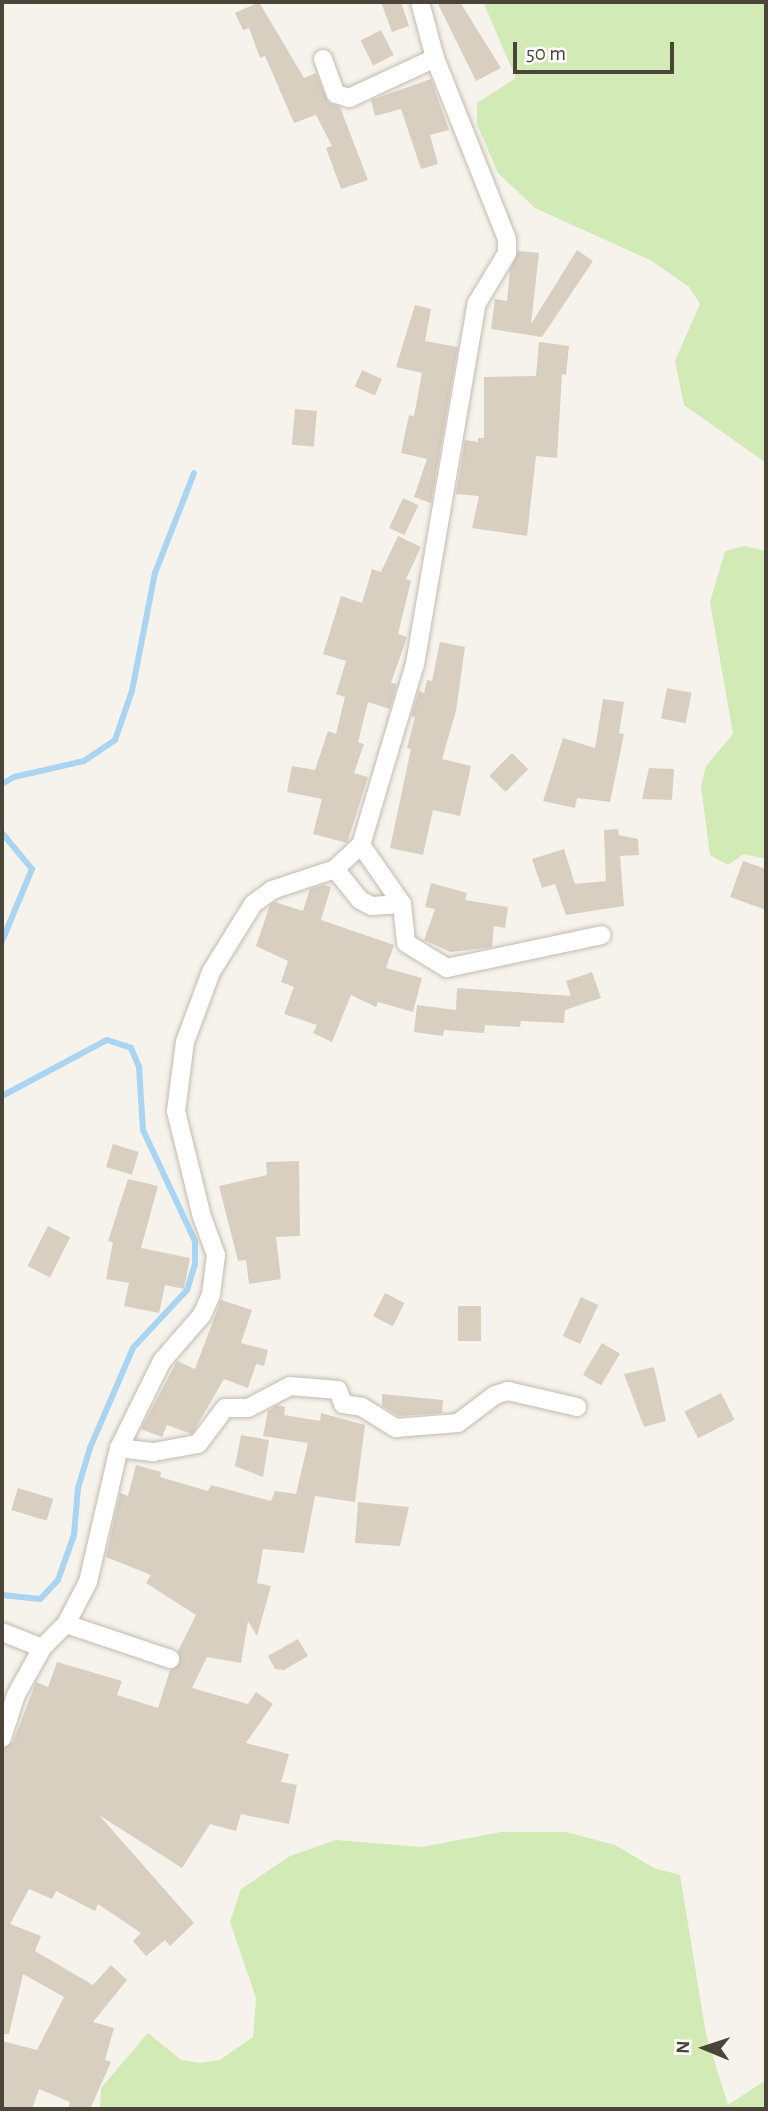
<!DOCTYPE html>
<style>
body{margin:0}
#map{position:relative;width:768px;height:2111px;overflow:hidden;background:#f6f3ec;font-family:"Alegreya Sans",sans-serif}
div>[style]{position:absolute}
.green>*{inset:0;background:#d2eab5}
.stream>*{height:6px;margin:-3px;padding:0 3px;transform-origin:3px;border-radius:3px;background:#a9d4f2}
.building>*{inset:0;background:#d8cfc1;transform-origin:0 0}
.roads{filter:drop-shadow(0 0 2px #c2bbae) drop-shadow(0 0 2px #c2bbae)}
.minor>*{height:18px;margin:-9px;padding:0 9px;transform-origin:9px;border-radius:9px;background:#fff}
span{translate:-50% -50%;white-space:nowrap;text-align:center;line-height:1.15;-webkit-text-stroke:5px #fff;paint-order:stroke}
.frame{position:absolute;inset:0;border:4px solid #4b4439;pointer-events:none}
.north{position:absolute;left:670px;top:2013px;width:70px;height:70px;-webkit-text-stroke:5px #fff;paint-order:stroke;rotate:272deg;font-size:19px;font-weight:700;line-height:28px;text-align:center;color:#4b4439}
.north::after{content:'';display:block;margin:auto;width:24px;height:32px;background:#4b4439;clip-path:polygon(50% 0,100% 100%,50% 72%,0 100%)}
.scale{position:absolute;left:513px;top:42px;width:161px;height:32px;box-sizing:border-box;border:4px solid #4b4439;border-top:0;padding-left:9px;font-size:21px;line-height:24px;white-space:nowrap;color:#4b4439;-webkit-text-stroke:5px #fff;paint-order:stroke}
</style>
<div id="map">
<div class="green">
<i style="clip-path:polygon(483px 2px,766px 2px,766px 463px,684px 405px,675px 361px,700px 304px,689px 287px,652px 261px,535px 208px,498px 173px,477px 124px,477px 103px,516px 78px)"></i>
<i style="clip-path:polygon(745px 546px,766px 551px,766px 859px,744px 854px,728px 865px,710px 855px,701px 786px,706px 766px,733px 734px,710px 602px,725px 551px)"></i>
<i style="clip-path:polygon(501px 1832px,566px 1832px,615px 1845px,654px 1868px,680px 1875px,706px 2034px,728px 2105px,766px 2080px,766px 2109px,100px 2109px,101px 2088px,148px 2033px,181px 2060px,200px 2063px,220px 2060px,253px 2037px,256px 1998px,230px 1922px,241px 1889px,290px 1856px,336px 1840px,422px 1847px)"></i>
</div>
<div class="stream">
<i style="left:2px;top:784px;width:14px;rotate:-30deg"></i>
<i style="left:14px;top:777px;width:72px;rotate:-12.9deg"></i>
<i style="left:84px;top:761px;width:37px;rotate:-34deg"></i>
<i style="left:115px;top:740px;width:52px;rotate:-70.9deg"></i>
<i style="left:132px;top:691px;width:120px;rotate:-79deg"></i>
<i style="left:155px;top:573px;width:107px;rotate:-68.7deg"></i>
<i style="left:2px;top:833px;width:47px;rotate:50.2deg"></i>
<i style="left:32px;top:869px;width:78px;rotate:112.6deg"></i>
<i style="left:2px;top:1096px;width:119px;rotate:-28.1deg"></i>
<i style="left:107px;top:1040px;width:25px;rotate:18deg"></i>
<i style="left:131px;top:1048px;width:21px;rotate:67deg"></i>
<i style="left:139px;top:1067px;width:63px;rotate:86.4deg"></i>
<i style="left:143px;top:1130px;width:123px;rotate:64.9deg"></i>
<i style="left:195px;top:1241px;width:23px;rotate:90deg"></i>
<i style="left:195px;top:1264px;width:27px;rotate:107deg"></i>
<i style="left:187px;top:1290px;width:79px;rotate:133deg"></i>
<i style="left:133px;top:1348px;width:109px;rotate:113.3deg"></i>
<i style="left:90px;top:1448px;width:42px;rotate:106.7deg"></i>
<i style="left:78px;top:1488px;width:47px;rotate:94.9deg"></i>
<i style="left:74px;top:1535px;width:48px;rotate:109.6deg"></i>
<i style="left:58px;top:1580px;width:26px;rotate:133deg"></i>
<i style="left:40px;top:1599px;width:38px;rotate:-174deg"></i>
</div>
<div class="building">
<i style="clip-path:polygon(259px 2px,304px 78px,316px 73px,328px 102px,340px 107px,368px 180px,341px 189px,326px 148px,332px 146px,316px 115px,294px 123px,265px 56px,260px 58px,249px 28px,243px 30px,235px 13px)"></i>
<i style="clip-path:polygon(381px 2px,401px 2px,409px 26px,392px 32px)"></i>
<i style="clip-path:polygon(437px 2px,460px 2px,501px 68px,476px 81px)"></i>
<i style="left:381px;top:30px;width:28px;height:23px;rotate:63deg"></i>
<i style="clip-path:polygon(431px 79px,449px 130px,430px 135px,438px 164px,421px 169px,401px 109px,375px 116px,371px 100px)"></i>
<i style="clip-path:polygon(577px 250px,593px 261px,542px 337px,491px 329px,495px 299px,507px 301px,510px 270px,518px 251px,539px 253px,531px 324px)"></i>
<i style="clip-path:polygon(415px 305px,431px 309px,425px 341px,458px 347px,431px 503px,414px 497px,427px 459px,401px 453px,409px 415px,414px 416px,422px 373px,396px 367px)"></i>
<i style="clip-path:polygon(539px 342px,569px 346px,566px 375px,562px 374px,557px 458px,536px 456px,527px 536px,472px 528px,479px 496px,456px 494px,465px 440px,478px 442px,478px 438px,484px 438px,484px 377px,536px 376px)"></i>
<i style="left:362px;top:370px;width:22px;height:18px;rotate:24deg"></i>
<i style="left:295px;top:409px;width:22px;height:36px;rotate:5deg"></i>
<i style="left:403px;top:498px;width:17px;height:33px;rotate:25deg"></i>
<i style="clip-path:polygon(398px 536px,421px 547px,406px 579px,411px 581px,398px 634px,407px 637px,391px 683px,397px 684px,390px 709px,368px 702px,358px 742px,364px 744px,354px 773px,368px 777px,347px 843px,313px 834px,322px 799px,287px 792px,292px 766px,315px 770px,328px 731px,336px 734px,345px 697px,336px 694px,346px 661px,323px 654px,341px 596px,362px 603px,372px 569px,381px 572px)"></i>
<i style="clip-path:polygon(440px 642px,465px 647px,456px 711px,442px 759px,471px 766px,460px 816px,433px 810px,423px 855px,390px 848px,411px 749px,407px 748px,415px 717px,411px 716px,419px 691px,424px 693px,427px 680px,432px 681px)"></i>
<i style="left:667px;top:688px;width:25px;height:31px;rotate:11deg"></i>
<i style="clip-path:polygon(603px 699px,624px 702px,619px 733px,624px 734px,610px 802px,577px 798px,575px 808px,543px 801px,563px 738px,595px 748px)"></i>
<i style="left:512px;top:753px;width:23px;height:32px;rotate:45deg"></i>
<i style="clip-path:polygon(649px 768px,674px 769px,672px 800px,642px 799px)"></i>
<i style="clip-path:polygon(618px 829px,619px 835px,638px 839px,639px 855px,620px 856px,624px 906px,566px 915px,555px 884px,542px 888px,532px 859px,564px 849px,575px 884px,606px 881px,604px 830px)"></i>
<i style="clip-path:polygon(743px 861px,766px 869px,766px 910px,730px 897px)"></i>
<i style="clip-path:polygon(431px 883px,467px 893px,465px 900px,508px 907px,505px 928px,494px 926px,492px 947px,451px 952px,424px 940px,435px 909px,425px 907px)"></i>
<i style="clip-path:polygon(324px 885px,331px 887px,321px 920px,394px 945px,386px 968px,422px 978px,413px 1012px,378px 1002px,376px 1007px,351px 995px,332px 1042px,313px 1033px,317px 1025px,284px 1014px,294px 987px,281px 982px,288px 961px,256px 946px,270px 905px,275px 902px,303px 911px,310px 889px)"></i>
<i style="clip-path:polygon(592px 972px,601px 998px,565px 1010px,564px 1023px,521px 1021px,520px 1027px,485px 1025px,484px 1033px,444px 1030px,443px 1036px,414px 1032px,417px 1005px,456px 1010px,457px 988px,571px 996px,566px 981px)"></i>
<i style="left:113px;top:1144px;width:27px;height:24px;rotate:17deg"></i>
<i style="clip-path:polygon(299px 1161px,300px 1236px,276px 1237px,281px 1279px,249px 1284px,246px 1260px,238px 1261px,219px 1186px,267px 1175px,266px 1162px)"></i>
<i style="clip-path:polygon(128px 1179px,158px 1186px,141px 1248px,190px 1258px,184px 1289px,165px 1285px,159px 1313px,124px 1306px,129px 1283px,106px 1279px,113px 1242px,108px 1241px)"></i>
<i style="left:48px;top:1226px;width:25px;height:45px;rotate:27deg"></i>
<i style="left:385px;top:1293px;width:22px;height:26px;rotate:27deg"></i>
<i style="left:581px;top:1297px;width:19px;height:43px;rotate:25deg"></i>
<i style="clip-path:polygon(221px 1300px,252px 1310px,241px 1343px,268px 1350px,264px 1366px,256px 1364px,248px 1388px,224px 1379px,192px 1434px,167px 1425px,162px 1437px,141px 1429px,177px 1361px,195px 1369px)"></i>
<i style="left:458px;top:1306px;width:23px;height:35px"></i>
<i style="left:602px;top:1343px;width:21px;height:37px;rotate:31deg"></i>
<i style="clip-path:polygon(654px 1367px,666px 1421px,644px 1427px,624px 1374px)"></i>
<i style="left:721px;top:1393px;width:30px;height:41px;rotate:63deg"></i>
<i style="clip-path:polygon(382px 1394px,443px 1400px,442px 1413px,399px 1416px,382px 1406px)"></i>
<i style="clip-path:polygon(277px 1405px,285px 1407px,284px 1415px,320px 1421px,321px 1413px,365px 1425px,355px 1502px,315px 1496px,304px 1553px,263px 1549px,257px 1583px,271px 1586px,257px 1636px,248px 1621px,241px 1663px,207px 1657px,192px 1688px,248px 1704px,256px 1692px,273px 1704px,246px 1743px,289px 1754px,281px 1782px,297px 1785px,289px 1824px,241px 1814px,236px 1831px,210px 1824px,182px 1868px,99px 1815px,194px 1923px,170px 1946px,165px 1940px,146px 1956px,133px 1941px,141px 1933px,98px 1904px,95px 1911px,56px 1891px,52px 1899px,29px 1889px,10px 1924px,41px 1936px,35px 1951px,93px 1985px,111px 1965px,127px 1980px,93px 2022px,114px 2028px,105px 2060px,111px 2062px,90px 2109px,68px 2109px,70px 2102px,39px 2089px,32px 2109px,2px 2109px,2px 2041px,37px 2050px,64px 1997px,23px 1974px,9px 2034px,2px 2034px,2px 1749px,13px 1742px,36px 1682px,48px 1687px,57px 1662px,122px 1681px,117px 1695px,158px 1708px,170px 1670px,180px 1663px,178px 1651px,196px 1615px,146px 1583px,151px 1575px,106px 1557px,120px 1493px,128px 1496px,136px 1465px,161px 1472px,160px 1477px,208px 1491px,211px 1485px,271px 1501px,275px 1491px,296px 1494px,308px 1443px,263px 1436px,268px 1411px)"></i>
<i style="clip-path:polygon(241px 1435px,269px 1440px,263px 1477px,235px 1466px)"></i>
<i style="left:18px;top:1488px;width:37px;height:23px;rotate:17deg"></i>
<i style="clip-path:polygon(358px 1502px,409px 1507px,400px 1546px,355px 1543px)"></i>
<i style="clip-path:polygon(298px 1639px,308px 1656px,284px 1670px,275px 1669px,268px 1656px)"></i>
</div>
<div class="roads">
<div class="minor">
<i style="left:323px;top:59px;width:37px;rotate:70deg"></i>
<i style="left:336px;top:94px;width:14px;rotate:17deg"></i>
<i style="left:349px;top:98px;width:95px;rotate:-24.9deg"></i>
<i style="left:361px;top:845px;width:72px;rotate:55.2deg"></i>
<i style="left:335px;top:869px;width:40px;rotate:51deg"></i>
<i style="left:360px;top:900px;width:13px;rotate:27deg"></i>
<i style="left:372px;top:906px;width:30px;rotate:-4deg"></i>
<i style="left:402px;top:904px;width:39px;rotate:84deg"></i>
<i style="left:406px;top:943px;width:48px;rotate:31.4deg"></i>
<i style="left:447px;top:968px;width:158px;rotate:-12deg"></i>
<i style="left:119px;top:1448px;width:35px;rotate:7deg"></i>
<i style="left:154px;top:1452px;width:45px;rotate:-10.3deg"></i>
<i style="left:198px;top:1444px;width:45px;rotate:-53.1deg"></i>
<i style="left:225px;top:1408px;width:23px"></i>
<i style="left:248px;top:1408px;width:47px;rotate:-27.6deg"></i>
<i style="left:290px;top:1386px;width:48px;rotate:4.8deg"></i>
<i style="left:338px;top:1390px;width:15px;rotate:70deg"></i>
<i style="left:343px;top:1404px;width:19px;rotate:9deg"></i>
<i style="left:362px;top:1407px;width:40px;rotate:32deg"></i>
<i style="left:396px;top:1428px;width:62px;rotate:-4.6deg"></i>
<i style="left:458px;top:1423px;width:46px;rotate:-37.1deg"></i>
<i style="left:495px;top:1395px;width:14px;rotate:-17deg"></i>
<i style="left:508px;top:1391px;width:71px;rotate:13.1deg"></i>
<i style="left:66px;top:1624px;width:110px;rotate:18.6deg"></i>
<i style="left:2px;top:1632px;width:43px;rotate:21.8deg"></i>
<i style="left:42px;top:1648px;width:34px;rotate:-45deg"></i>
<i style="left:66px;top:1624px;width:47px;rotate:-62.4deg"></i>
<i style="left:88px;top:1582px;width:138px;rotate:-77deg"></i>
<i style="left:119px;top:1448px;width:97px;rotate:-63.7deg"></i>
<i style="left:162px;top:1361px;width:61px;rotate:-49deg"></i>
<i style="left:202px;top:1315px;width:22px;rotate:-66deg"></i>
<i style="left:211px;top:1295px;width:40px;rotate:-82.9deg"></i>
<i style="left:216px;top:1255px;width:40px;rotate:-110.2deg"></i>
<i style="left:202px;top:1217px;width:109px;rotate:-103.8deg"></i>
<i style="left:176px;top:1111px;width:70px;rotate:-82.6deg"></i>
<i style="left:185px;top:1042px;width:75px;rotate:-69.6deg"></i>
<i style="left:211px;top:972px;width:80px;rotate:-58.3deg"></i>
<i style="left:253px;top:904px;width:24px;rotate:-36deg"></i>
<i style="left:272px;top:890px;width:66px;rotate:-18.4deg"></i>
<i style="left:335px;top:869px;width:35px;rotate:-43deg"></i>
<i style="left:361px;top:845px;width:189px;rotate:-73.4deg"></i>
<i style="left:415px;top:664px;width:366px;rotate:-80.3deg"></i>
<i style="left:477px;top:303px;width:58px;rotate:-59deg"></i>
<i style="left:507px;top:253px;width:14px;rotate:-90deg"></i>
<i style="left:507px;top:239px;width:195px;rotate:-111.7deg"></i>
<i style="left:435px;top:58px;width:58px;rotate:-105deg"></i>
<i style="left:2px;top:1738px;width:45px;rotate:-72deg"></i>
<i style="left:16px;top:1695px;width:54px;rotate:-61deg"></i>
</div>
</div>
<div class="frame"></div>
<div class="north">N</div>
<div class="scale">50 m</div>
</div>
